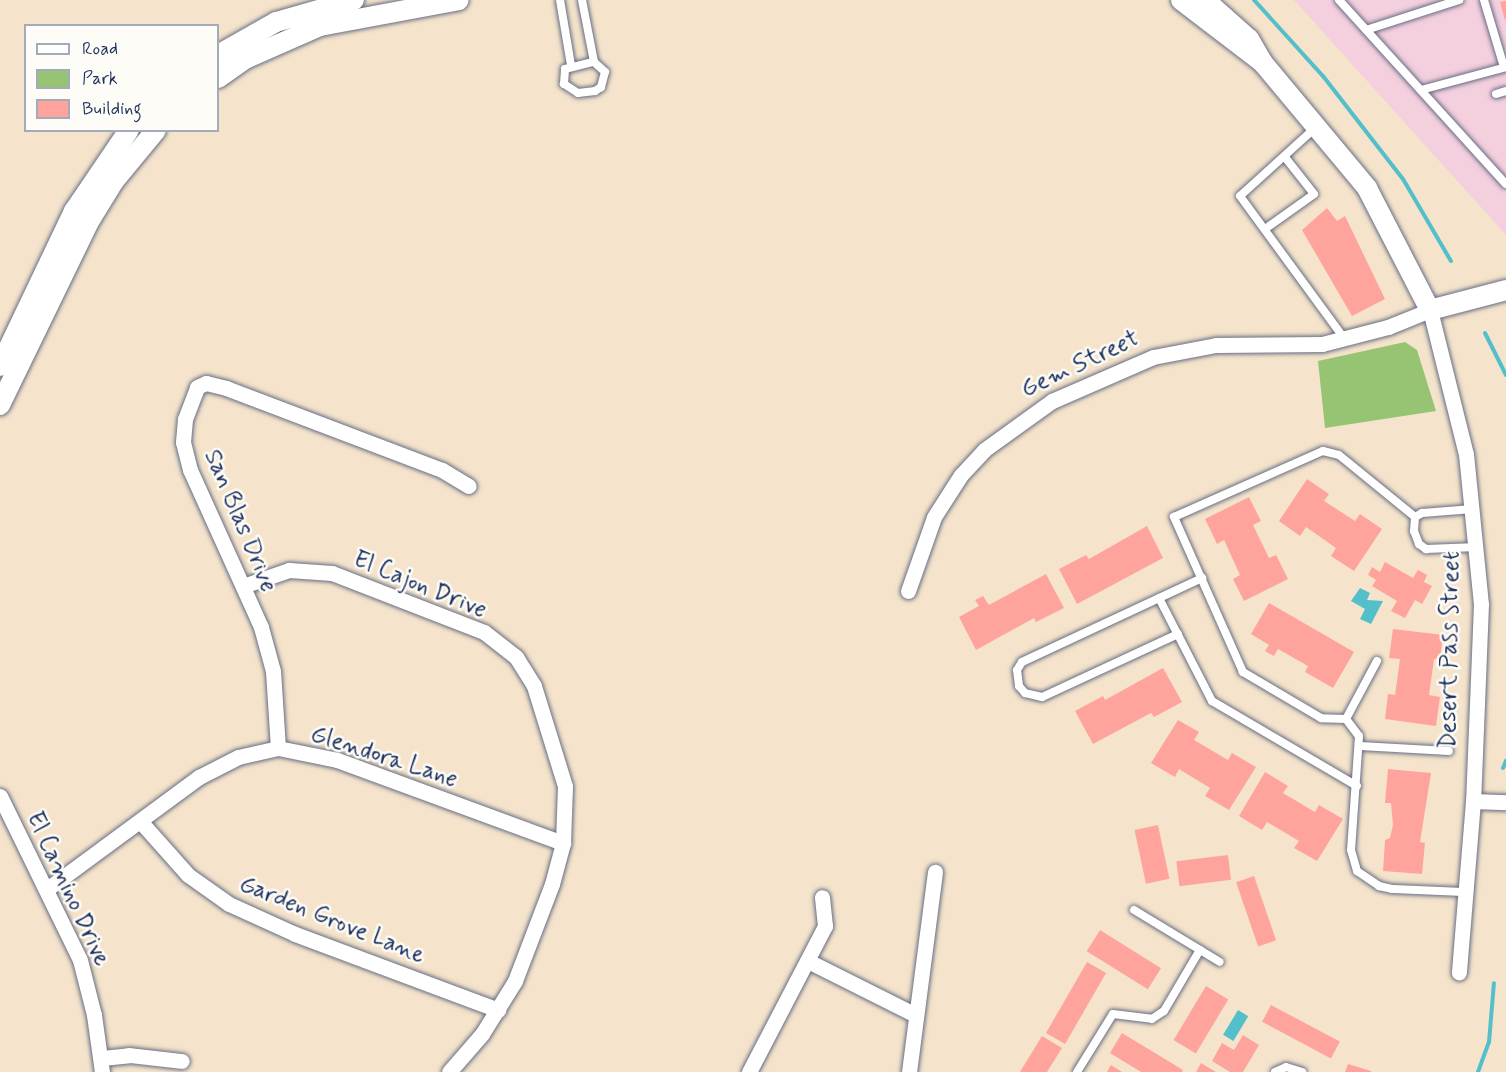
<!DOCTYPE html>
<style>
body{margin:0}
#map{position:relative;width:1506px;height:1072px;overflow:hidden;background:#f5e4cb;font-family:Mynerve,sans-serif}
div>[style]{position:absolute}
.built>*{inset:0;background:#f4cfde}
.green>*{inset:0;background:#97c472}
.water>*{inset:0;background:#52bfca;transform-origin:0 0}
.stream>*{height:4px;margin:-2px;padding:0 2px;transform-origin:2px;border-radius:2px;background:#52bfca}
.building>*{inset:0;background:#ffa49d;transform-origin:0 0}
.roads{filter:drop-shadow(0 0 2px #676e84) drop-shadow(0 0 2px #676e84)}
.service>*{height:8px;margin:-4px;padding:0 4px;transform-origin:4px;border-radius:4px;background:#fff}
.minor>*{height:15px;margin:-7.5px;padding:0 7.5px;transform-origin:7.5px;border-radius:7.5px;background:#fff}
.tertiary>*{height:20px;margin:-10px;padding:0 10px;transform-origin:10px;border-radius:10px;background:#fff}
span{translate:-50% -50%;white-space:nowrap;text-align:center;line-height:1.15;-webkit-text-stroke:5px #fdfcf7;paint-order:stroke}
.street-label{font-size:24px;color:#1b2f5e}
.legend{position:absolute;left:24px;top:24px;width:195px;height:108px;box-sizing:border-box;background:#fdfcf7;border:2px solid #a3aaba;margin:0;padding:8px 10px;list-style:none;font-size:18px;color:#1b2f5e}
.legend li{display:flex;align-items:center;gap:12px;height:30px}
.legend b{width:30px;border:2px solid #a3aaba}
</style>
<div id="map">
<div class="built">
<i style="clip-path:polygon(1294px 0,1506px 0,1506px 235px)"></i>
</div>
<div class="green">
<i style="clip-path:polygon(1405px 342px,1417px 350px,1436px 411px,1325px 428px,1318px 361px)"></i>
</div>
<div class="water">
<i style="clip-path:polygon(1360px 588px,1370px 593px,1367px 600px,1383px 601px,1371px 624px,1360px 619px,1365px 609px,1351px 601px)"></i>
<i style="left:1238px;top:1010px;width:12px;height:29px;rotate:31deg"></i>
</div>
<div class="stream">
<i style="left:1254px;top:0;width:103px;rotate:47.8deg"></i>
<i style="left:1323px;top:76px;width:130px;rotate:52.2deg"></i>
<i style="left:1403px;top:179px;width:95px;rotate:59.7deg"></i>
<i style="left:1485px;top:333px;width:47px;rotate:63.4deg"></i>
<i style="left:1503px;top:768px;width:8px;rotate:-67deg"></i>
<i style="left:1478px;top:1072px;width:32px;rotate:-70deg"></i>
<i style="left:1489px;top:1042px;width:59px;rotate:-85.2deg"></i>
</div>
<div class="building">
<i style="clip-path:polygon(1506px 1px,1506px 20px,1505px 20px,1500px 2px)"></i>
<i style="clip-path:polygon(1327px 208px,1337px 221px,1345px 216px,1385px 299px,1352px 316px,1302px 230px)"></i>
<i style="clip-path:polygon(1307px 479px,1329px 494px,1324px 501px,1355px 521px,1360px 514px,1382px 529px,1354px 571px,1331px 556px,1336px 548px,1306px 527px,1300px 536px,1279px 521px)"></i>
<i style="clip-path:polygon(1249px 497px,1261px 521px,1253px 525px,1269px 558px,1276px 555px,1288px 579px,1244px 601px,1233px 579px,1240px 575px,1224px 540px,1217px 544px,1205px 519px)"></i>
<i style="clip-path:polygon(1147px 526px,1163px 558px,1077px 604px,1059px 569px,1086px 555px,1089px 559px)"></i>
<i style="clip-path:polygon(1385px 562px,1413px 578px,1418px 570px,1427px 575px,1424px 582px,1432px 586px,1422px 604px,1415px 600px,1405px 618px,1391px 611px,1397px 601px,1372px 586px,1376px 580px,1368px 575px,1372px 567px,1380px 572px)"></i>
<i style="clip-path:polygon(1046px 574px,1064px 608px,1036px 622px,1034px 618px,976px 650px,959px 617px,979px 606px,975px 600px,983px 596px,989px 605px)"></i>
<i style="clip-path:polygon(1269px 603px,1354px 652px,1333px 688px,1305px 672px,1308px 666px,1278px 649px,1274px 656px,1265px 651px,1269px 645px,1251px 634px)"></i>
<i style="clip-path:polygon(1393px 629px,1443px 635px,1440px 659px,1434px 659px,1429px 695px,1440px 697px,1436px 726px,1385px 719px,1388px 694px,1395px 695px,1400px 659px,1389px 658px)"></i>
<i style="clip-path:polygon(1163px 668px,1182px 702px,1154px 717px,1151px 713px,1093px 744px,1075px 711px,1103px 696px,1105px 700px)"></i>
<i style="clip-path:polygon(1178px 720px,1199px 732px,1194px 740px,1228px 760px,1232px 753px,1256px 767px,1229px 810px,1205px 796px,1210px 788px,1179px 769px,1175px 777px,1151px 763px)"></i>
<i style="clip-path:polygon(1388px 769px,1431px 773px,1420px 842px,1425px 843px,1422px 874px,1383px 871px,1385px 840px,1390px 838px,1393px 825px,1391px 803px,1385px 803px)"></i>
<i style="clip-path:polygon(1265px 772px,1288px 786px,1283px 793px,1315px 812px,1319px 805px,1343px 819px,1317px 861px,1294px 848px,1299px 841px,1267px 822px,1262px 830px,1239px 816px)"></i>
<i style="left:1158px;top:825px;width:55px;height:24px;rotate:78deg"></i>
<i style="left:1228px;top:855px;width:25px;height:52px;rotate:83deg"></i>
<i style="left:1254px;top:876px;width:68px;height:19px;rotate:71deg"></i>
<i style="left:1100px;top:930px;width:72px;height:25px;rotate:32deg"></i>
<i style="left:1087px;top:962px;width:22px;height:82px;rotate:30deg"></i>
<i style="left:1206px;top:986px;width:26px;height:63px;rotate:31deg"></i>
<i style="left:1271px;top:1005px;width:78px;height:19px;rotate:28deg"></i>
<i style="clip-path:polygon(1122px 1033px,1183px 1070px,1182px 1072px,1141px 1072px,1110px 1053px)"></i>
<i style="clip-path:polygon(1243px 1035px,1259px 1045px,1243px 1072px,1230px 1072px,1212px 1061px,1222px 1043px,1234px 1050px)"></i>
<i style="clip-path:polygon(1042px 1036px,1062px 1048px,1047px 1072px,1020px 1072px)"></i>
<i style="clip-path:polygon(1201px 1063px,1216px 1072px,1196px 1072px)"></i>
<i style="clip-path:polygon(1348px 1064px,1371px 1071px,1371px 1072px,1345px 1072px)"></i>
<i style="clip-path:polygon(1111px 1065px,1122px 1072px,1107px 1072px)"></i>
</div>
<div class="roads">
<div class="service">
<i style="left:560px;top:0;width:66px;rotate:80.4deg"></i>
<i style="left:582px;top:0;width:63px;rotate:79deg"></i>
<i style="left:1339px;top:0;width:248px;rotate:47.8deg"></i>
<i style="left:1484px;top:0;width:70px;rotate:73.4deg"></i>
<i style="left:1366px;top:30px;width:98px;rotate:-17.9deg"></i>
<i style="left:594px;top:62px;width:15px;rotate:42deg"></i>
<i style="left:605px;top:72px;width:16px;rotate:105deg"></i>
<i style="left:601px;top:87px;width:7px;rotate:146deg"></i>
<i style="left:595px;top:91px;width:17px;rotate:173deg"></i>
<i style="left:578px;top:93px;width:17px;rotate:-147deg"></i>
<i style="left:564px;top:84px;width:15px;rotate:-86deg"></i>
<i style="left:565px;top:69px;width:30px;rotate:-14deg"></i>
<i style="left:1421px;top:90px;width:88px;rotate:-15.1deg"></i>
<i style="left:1496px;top:94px;width:10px;rotate:-17deg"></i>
<i style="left:1315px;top:128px;width:101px;rotate:137.8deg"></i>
<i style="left:1240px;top:196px;width:176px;rotate:53.8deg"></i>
<i style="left:1265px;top:229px;width:60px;rotate:-35.5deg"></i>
<i style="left:1314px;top:194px;width:48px;rotate:-128.3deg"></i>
<i style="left:1473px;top:509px;width:51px;rotate:175.5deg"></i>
<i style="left:1422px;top:513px;width:8px;rotate:150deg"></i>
<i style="left:1415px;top:517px;width:14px;rotate:94deg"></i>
<i style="left:1414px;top:531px;width:14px;rotate:69deg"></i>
<i style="left:1419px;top:544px;width:9px;rotate:36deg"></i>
<i style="left:1426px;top:549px;width:51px;rotate:-2.2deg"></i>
<i style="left:1159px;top:598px;width:116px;rotate:62.8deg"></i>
<i style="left:1212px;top:701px;width:168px;rotate:30.4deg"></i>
<i style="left:1178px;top:634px;width:150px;rotate:155.1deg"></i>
<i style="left:1042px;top:697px;width:17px;rotate:-167deg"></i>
<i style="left:1025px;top:693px;width:9px;rotate:-131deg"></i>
<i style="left:1019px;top:686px;width:16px;rotate:-97deg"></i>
<i style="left:1017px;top:670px;width:9px;rotate:-58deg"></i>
<i style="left:1022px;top:662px;width:199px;rotate:-25deg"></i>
<i style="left:1377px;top:661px;width:66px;rotate:118.1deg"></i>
<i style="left:1346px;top:719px;width:25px;rotate:-178deg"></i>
<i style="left:1321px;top:718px;width:91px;rotate:-149.5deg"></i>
<i style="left:1243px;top:672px;width:170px;rotate:-114deg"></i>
<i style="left:1174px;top:517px;width:163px;rotate:-23.9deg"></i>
<i style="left:1323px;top:451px;width:16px;rotate:14deg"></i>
<i style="left:1339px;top:455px;width:98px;rotate:39.2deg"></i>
<i style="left:1346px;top:719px;width:21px;rotate:53deg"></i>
<i style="left:1359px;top:736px;width:114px;rotate:94deg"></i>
<i style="left:1351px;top:850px;width:22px;rotate:74deg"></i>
<i style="left:1357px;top:871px;width:27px;rotate:34deg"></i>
<i style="left:1379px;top:886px;width:13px;rotate:13deg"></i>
<i style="left:1392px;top:889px;width:73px;rotate:2.4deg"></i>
<i style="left:1360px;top:746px;width:89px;rotate:3.2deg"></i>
<i style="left:1134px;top:910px;width:100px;rotate:31.2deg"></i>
<i style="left:1077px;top:1072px;width:68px;rotate:-58.2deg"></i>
<i style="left:1113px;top:1014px;width:39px;rotate:7deg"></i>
<i style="left:1152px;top:1019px;width:14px;rotate:-34deg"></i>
<i style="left:1164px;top:1011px;width:71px;rotate:-59.5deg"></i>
<i style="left:1275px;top:1072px;width:12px;rotate:-24deg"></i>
<i style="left:1286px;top:1067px;width:17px;rotate:17deg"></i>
</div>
<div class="minor">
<i style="left:243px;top:586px;width:49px;rotate:-19.2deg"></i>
<i style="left:289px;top:570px;width:43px;rotate:4deg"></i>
<i style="left:332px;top:573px;width:163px;rotate:21.2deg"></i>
<i style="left:484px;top:632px;width:41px;rotate:38deg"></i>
<i style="left:516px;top:657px;width:34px;rotate:58deg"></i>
<i style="left:534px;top:686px;width:105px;rotate:72.8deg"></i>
<i style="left:565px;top:786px;width:57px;rotate:92deg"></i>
<i style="left:563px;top:843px;width:42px;rotate:105deg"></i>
<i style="left:552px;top:884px;width:104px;rotate:110.9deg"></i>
<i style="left:515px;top:981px;width:62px;rotate:121.9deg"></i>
<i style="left:482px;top:1034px;width:50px;rotate:131deg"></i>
<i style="left:908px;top:591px;width:78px;rotate:-70.6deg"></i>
<i style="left:934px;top:517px;width:50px;rotate:-57.3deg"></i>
<i style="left:961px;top:475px;width:34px;rotate:-47deg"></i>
<i style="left:984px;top:450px;width:84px;rotate:-35.8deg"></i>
<i style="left:1052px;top:401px;width:110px;rotate:-23.5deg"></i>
<i style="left:1153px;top:357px;width:64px;rotate:-10.8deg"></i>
<i style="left:1216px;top:345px;width:106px;rotate:-0.5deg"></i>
<i style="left:1322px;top:344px;width:68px;rotate:-14.4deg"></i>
<i style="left:1388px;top:327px;width:45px;rotate:-22deg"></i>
<i style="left:1430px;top:310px;width:148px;rotate:76deg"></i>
<i style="left:1466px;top:454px;width:151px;rotate:84.3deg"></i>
<i style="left:1481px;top:604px;width:197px;rotate:92.3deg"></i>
<i style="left:1473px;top:801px;width:172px;rotate:94.7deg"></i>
<i style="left:278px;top:748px;width:77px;rotate:-93.7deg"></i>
<i style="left:273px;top:671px;width:46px;rotate:-105.3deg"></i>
<i style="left:261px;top:627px;width:172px;rotate:-114.3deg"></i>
<i style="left:190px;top:470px;width:29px;rotate:-104deg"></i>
<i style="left:183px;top:442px;width:23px;rotate:-85deg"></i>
<i style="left:185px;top:419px;width:34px;rotate:-69deg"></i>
<i style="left:197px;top:387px;width:10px;rotate:-24deg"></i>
<i style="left:206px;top:383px;width:21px;rotate:14deg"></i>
<i style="left:226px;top:388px;width:231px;rotate:20.8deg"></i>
<i style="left:442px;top:470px;width:31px;rotate:31deg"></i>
<i style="left:0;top:796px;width:182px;rotate:64deg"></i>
<i style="left:80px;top:960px;width:57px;rotate:75.7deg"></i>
<i style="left:94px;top:1015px;width:58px;rotate:82deg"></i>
<i style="left:1473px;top:801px;width:33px;rotate:2deg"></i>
<i style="left:140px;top:821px;width:72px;rotate:48.4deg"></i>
<i style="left:188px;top:875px;width:50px;rotate:35.3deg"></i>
<i style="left:229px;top:904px;width:72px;rotate:24.4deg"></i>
<i style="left:295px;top:934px;width:217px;rotate:20.5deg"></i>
<i style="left:47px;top:889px;width:189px;rotate:-36.4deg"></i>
<i style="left:199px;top:777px;width:44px;rotate:-27.1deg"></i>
<i style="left:238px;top:757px;width:41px;rotate:-12.7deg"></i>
<i style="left:278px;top:748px;width:60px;rotate:11.5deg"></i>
<i style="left:337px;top:760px;width:241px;rotate:20.2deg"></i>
<i style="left:808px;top:961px;width:121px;rotate:26.6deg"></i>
<i style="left:102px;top:1058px;width:27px;rotate:-6deg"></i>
<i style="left:129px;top:1055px;width:53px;rotate:6.5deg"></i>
<i style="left:749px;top:1072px;width:165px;rotate:-62.5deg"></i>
<i style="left:825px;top:926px;width:29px;rotate:-96deg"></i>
<i style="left:909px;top:1072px;width:202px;rotate:-82.6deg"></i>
</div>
<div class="tertiary">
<i style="left:1181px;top:0;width:102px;rotate:37.4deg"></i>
<i style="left:1205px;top:0;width:59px;rotate:41.6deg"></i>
<i style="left:1249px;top:39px;width:28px;rotate:60deg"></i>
<i style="left:1263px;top:63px;width:163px;rotate:50.2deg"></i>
<i style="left:1367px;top:188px;width:137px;rotate:62.7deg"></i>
<i style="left:1430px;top:310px;width:79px;rotate:-14.7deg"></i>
<i style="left:218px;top:55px;width:67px;rotate:-29.6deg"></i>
<i style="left:276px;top:22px;width:81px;rotate:-15.8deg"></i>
<i style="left:218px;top:78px;width:35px;rotate:-35deg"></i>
<i style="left:247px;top:58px;width:80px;rotate:-23.7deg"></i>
<i style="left:320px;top:26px;width:141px;rotate:-10.6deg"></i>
<i style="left:0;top:366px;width:172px;rotate:-64.5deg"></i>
<i style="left:74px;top:211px;width:98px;rotate:-55.8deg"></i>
<i style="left:0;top:405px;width:206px;rotate:-64.1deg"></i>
<i style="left:90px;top:220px;width:46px;rotate:-58.4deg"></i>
<i style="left:114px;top:181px;width:66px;rotate:-50.5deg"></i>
</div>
</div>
<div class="street-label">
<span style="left:1080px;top:364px;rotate:-25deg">Gem Street</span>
<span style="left:240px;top:521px;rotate:67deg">San Blas Drive</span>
<span style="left:420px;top:585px;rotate:22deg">El Cajon Drive</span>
<span style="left:1450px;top:650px;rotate:-89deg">Desert Pass Street</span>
<span style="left:384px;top:757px;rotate:18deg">Glendora Lane</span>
<span style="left:68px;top:889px;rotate:65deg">El Camino Drive</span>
<span style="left:332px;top:920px;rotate:22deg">Garden Grove Lane</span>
</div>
<ul class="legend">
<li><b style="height:8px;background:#fff"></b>Road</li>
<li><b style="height:16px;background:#97c472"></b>Park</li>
<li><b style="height:16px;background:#ffa49d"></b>Building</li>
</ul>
</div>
